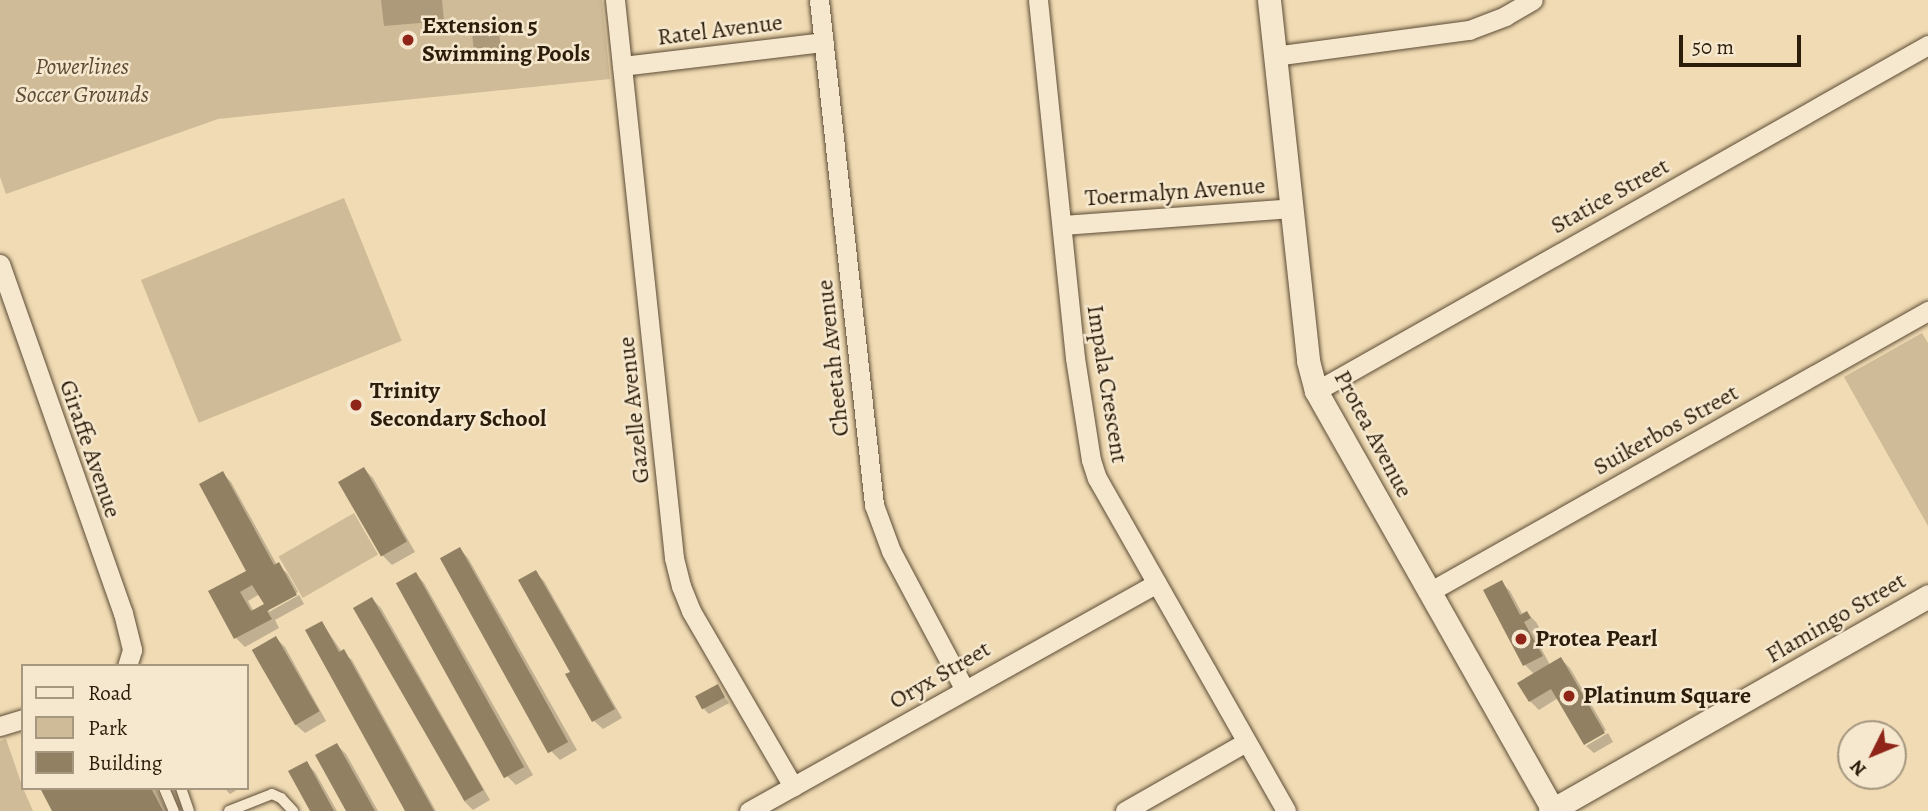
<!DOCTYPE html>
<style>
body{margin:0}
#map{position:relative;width:1928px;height:811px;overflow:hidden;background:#f0dbb4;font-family:Alegreya,serif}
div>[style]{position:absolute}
.green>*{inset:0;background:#cfbb97;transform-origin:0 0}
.water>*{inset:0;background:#ad9a7b;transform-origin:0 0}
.shadow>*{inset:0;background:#0003}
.building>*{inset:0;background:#928063;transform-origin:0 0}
.roads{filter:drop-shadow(0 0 2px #5d4c35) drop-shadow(0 0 2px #5d4c35)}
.service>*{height:10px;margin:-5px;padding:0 5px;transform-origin:5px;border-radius:5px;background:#f5e8ce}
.minor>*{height:19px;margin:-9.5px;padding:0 9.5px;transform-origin:9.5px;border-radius:9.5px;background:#f5e8ce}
.tertiary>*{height:23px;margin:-11.5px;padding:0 11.5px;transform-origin:11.5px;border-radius:11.5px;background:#f5e8ce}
.dots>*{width:19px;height:19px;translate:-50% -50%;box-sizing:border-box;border:4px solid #f5e8ce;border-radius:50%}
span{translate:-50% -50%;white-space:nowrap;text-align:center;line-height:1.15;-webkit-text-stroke:5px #f5e8ce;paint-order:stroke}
.poi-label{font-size:24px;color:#2c1d0b;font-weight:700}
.left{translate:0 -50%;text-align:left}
.street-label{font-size:24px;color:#2c1d0b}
.park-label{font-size:24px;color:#5d4c35;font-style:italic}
.legend{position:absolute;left:21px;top:664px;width:228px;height:126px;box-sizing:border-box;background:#f5e8ce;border:2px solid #a59780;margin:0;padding:9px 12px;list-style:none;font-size:21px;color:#2c1d0b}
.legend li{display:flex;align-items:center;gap:14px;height:35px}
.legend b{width:35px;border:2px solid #a59780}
.north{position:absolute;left:1837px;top:720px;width:70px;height:70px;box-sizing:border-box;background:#f5e8ce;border:2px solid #a59780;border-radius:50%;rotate:227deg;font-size:19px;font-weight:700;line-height:28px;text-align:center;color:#2c1d0b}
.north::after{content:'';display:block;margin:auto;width:24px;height:32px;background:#8f2418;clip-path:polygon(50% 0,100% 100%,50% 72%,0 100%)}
.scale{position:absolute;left:1679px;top:35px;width:122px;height:32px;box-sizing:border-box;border:4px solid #2c1d0b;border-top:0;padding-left:9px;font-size:21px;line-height:24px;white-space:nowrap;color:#2c1d0b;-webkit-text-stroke:5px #f5e8ce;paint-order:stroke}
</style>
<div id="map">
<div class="green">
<i style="clip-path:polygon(0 0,602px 0,610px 79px,218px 119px,6px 194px,0 177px)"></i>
<i style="left:344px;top:198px;width:154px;height:219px;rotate:68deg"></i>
<i style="clip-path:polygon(1922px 333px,1928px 343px,1928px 526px,1844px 377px)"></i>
<i style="left:354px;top:513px;width:48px;height:87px;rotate:60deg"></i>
<i style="clip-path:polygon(6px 739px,23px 788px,33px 811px,0 811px,0 741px)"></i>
</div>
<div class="water">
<i style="clip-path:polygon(381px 0,442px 0,444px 21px,384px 26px)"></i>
<i style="left:499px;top:32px;width:29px;height:27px;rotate:84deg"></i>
</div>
<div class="shadow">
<i style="clip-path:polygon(364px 469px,373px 478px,415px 552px,392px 565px,383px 556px)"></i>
<i style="clip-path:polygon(evenodd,223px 474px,231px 482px,277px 565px,287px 573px,298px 592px,269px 608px,269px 612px,299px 595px,304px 604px,275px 620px,279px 628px,245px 647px,236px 638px,211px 592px,249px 571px,223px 474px,260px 594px,266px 605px,254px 612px,248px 601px,260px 594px)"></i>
<i style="clip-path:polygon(460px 549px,468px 558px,577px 750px,560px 760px,551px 751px)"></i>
<i style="clip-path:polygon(535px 572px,544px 581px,622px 718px,603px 729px,594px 721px,572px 673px)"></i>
<i style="clip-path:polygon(416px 574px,424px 583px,533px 775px,516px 785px,507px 776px)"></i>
<i style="clip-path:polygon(1501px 582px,1510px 591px,1523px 615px,1527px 613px,1536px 622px,1539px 627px,1532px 631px,1550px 665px,1561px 659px,1570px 668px,1606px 730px,1585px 742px,1558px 698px,1539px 710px,1530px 701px,1534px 674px,1525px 665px)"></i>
<i style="clip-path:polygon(372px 599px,381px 608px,490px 800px,473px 810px,464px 801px)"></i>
<i style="clip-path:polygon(322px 623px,342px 652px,352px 660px,436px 811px,407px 811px)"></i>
<i style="clip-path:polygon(276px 638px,285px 647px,326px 721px,305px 733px,296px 725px)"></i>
<i style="clip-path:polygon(717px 687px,729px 703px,709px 714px,704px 709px)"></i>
<i style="clip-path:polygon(1608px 733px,1613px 742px,1594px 753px,1586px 746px)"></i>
<i style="clip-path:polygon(337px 745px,346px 754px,378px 811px,348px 811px)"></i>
<i style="clip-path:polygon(306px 763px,315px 772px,337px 811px,312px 811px)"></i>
<i style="clip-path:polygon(45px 788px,156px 788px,167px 811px,54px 811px)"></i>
<i style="clip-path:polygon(224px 788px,240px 788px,230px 794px)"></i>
</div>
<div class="building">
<i style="left:364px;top:467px;width:86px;height:30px;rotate:60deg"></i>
<i style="clip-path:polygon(evenodd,223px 471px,274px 565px,279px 562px,297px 595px,267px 611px,272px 619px,234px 639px,208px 591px,246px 571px,199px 484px,223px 471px,252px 585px,264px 604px,251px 611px,240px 592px,252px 585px)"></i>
<i style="left:460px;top:547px;width:223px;height:23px;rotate:61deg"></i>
<i style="clip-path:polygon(536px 570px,615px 709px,592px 722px,565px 674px,570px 672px,518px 580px)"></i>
<i style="left:416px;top:572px;width:223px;height:23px;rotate:61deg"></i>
<i style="clip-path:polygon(1502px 580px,1520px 615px,1527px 611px,1531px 618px,1524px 622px,1543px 656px,1523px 666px,1483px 590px)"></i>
<i style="left:372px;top:597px;width:223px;height:22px;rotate:60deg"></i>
<i style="clip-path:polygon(322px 621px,339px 652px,344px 649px,434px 811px,405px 811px,305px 630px)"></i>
<i style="left:276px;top:636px;width:87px;height:28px;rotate:60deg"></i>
<i style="clip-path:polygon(1561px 657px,1605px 733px,1584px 745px,1551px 689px,1529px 702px,1517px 683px)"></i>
<i style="left:718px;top:684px;width:15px;height:26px;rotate:62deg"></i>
<i style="clip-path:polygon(337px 743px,375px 811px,346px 811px,315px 755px)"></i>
<i style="clip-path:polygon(307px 761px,334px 811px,310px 811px,288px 771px)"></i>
<i style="clip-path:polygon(40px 788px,151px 788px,163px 811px,52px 811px)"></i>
</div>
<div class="roads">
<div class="service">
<i style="left:164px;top:788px;width:25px;rotate:67deg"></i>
<i style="left:181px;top:788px;width:24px;rotate:71deg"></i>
<i style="left:229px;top:811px;width:46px;rotate:-21.6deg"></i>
<i style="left:272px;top:794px;width:10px;rotate:24deg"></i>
<i style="left:281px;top:798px;width:18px;rotate:47deg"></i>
</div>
<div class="minor">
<i style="left:615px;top:0;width:561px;rotate:83.96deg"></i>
<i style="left:674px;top:558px;width:29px;rotate:76deg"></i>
<i style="left:681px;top:586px;width:27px;rotate:68deg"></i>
<i style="left:691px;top:611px;width:203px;rotate:59.8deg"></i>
<i style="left:819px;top:0;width:508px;rotate:83.78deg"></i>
<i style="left:874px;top:505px;width:49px;rotate:69.7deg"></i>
<i style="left:891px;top:551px;width:157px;rotate:62deg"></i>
<i style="left:1038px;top:0;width:360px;rotate:84.1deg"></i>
<i style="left:1075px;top:358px;width:103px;rotate:81.1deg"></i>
<i style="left:1091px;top:460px;width:19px;rotate:72deg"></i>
<i style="left:1097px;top:478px;width:383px;rotate:60.4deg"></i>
<i style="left:1274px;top:56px;width:197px;rotate:-7.6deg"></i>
<i style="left:1469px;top:30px;width:39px;rotate:-21deg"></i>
<i style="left:1505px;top:16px;width:32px;rotate:-30deg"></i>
<i style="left:622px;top:66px;width:203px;rotate:-6.8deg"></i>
<i style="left:1062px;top:225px;width:231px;rotate:-4.2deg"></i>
<i style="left:0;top:264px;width:370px;rotate:70.6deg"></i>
<i style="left:123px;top:613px;width:38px;rotate:76deg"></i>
<i style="left:132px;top:650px;width:17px;rotate:107deg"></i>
<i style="left:1316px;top:391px;width:703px;rotate:-29.48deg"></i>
<i style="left:1429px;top:592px;width:573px;rotate:-29.39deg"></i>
<i style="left:0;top:726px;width:24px;rotate:-17deg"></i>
<i style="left:749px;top:811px;width:467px;rotate:-29.2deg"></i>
<i style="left:1125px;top:811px;width:139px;rotate:-29.7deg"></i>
</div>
<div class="tertiary">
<i style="left:1269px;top:0;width:363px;rotate:83.8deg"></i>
<i style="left:1308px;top:361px;width:31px;rotate:75deg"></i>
<i style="left:1316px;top:391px;width:483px;rotate:60.5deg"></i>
<i style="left:1550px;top:811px;width:435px;rotate:-29.6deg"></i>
</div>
</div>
<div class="dots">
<i style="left:408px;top:40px;background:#8f2418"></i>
<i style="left:356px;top:405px;background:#8f2418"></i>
<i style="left:1521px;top:639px;background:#8f2418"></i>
<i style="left:1569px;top:696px;background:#8f2418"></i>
</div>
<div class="poi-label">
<span class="left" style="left:422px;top:40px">Extension 5<br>Swimming Pools</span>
<span class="left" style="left:370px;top:405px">Trinity<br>Secondary School</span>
<span class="left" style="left:1535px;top:639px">Protea Pearl</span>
<span class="left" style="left:1583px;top:696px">Platinum Square</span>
</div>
<div class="street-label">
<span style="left:720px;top:30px;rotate:-7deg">Ratel Avenue</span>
<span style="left:1175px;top:192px;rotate:-4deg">Toermalyn Avenue</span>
<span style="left:1610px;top:196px;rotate:-29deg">Statice Street</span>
<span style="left:833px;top:358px;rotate:-96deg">Cheetah Avenue</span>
<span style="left:1107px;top:384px;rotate:81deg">Impala Crescent</span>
<span style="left:634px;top:410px;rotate:-96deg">Gazelle Avenue</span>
<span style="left:1666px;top:430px;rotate:-29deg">Suikerbos Street</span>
<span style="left:1373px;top:434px;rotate:62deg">Protea Avenue</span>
<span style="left:90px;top:449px;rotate:71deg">Giraffe Avenue</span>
<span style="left:1836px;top:618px;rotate:-30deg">Flamingo Street</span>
<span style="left:940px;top:675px;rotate:-30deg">Oryx Street</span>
</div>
<div class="park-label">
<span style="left:82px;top:81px">Powerlines<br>Soccer Grounds</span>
</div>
<ul class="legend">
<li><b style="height:9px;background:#f5e8ce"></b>Road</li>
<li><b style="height:19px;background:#cfbb97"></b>Park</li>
<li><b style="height:19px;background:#928063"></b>Building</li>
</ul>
<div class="north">N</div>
<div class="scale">50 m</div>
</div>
